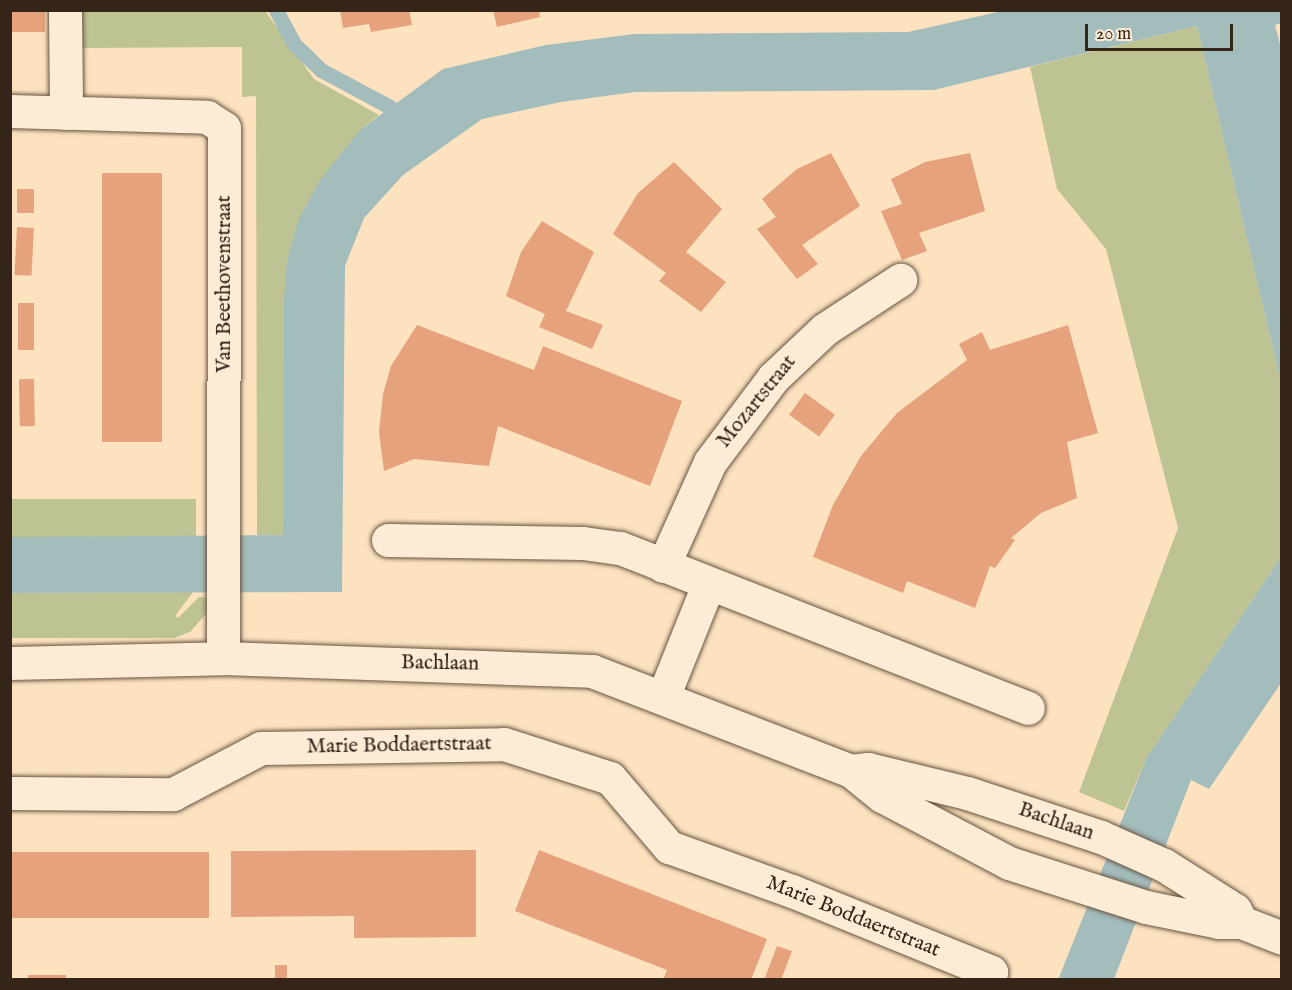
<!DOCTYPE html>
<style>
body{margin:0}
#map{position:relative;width:1292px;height:990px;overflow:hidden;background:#fce2be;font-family:"IM FELL English",serif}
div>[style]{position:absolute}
.green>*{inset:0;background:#bec393;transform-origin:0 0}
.water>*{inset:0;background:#a3bcbc}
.stream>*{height:15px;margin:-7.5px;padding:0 7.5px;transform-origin:7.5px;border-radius:7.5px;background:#a3bcbc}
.building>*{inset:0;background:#e5a27c;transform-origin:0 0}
.roads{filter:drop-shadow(0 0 2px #675442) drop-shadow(0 0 2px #675442)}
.minor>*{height:33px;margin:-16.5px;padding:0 16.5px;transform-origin:16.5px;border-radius:16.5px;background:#fdecd5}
span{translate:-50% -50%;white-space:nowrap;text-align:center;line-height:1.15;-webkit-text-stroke:6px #fdecd5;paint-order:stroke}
.street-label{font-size:21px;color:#352519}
.frame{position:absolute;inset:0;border:12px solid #352519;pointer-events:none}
.scale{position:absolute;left:1085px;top:24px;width:148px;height:27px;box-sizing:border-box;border:3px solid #352519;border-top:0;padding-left:8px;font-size:18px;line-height:21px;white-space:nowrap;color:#352519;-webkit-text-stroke:4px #fdecd5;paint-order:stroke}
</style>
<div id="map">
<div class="green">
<i style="clip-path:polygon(77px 11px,265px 11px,314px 79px,379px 115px,361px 129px,287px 261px,283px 535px,257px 535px,256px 96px,242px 97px,242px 47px,77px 48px)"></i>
<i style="clip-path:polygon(1197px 26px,1281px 383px,1281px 557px,1146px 759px,1124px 811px,1079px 792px,1178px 528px,1106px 249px,1057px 189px,1030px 67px)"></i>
<i style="left:10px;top:499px;width:186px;height:38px"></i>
<i style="clip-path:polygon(193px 592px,175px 616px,178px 618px,199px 597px,212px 598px,207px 613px,190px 632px,174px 638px,11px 638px,10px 593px)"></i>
</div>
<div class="water">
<i style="clip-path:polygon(1007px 10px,1281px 11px,1281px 23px,1275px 25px,1282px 52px,1281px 383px,1197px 26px,934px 90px,635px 92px,561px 102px,482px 119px,403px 175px,364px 218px,345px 266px,342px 592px,11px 593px,10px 537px,283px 535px,284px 302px,287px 261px,299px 219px,320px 180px,361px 129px,443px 69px,546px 45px,634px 34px,908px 32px)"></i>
<i style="clip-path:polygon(1281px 557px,1281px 683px,1209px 789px,1191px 780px,1114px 979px,1058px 980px,1146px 759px)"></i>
</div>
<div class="stream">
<i style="left:276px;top:10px;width:38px;rotate:62deg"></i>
<i style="left:294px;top:44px;width:37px;rotate:44deg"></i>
<i style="left:321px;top:70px;width:78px;rotate:28.2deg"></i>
</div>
<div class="building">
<i style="left:10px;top:10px;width:35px;height:22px"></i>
<i style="clip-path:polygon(340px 10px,409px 10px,412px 25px,371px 32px,369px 24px,343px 28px)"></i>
<i style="clip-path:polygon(493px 10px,539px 10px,540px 17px,497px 27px)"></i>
<i style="clip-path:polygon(831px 153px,860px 206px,802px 245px,818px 264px,797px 279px,757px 229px,776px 217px,762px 199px,797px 169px)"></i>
<i style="clip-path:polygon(970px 153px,985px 211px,919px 233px,927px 251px,902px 260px,881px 211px,902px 204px,891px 179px,925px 162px)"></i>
<i style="clip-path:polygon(674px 162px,722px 209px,686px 252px,726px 282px,701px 312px,659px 281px,666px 273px,613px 234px,638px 193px)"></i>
<i style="left:162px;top:173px;width:269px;height:60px;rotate:90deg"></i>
<i style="left:34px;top:189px;width:24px;height:17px;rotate:90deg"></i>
<i style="clip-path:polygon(542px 221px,594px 252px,566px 311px,603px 325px,592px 349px,539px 327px,545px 314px,506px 296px,521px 252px)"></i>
<i style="left:17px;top:227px;width:17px;height:48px;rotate:3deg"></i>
<i style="left:34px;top:303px;width:47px;height:16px;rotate:90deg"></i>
<i style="clip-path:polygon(417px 325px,534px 370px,543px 346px,682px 401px,650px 486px,498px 426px,489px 466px,414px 459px,384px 471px,379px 432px,383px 394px,391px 366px)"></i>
<i style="clip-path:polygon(1068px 325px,1098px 433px,1067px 442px,1077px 498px,1041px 513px,1011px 538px,1015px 540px,995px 568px,990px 566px,975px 608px,907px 581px,903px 593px,813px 557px,833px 505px,861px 456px,897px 413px,967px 360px,959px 344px,982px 332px,990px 350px)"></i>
<i style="left:34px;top:379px;width:47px;height:15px;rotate:89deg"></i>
<i style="left:805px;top:393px;width:37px;height:27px;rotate:36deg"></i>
<i style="clip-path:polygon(476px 850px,476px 937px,354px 938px,354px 916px,231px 917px,231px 851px)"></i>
<i style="clip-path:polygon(539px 850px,767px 939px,751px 980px,663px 980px,667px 970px,515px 911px)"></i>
<i style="left:10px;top:852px;width:199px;height:66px"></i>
<i style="clip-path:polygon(777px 946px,792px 951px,781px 980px,764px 980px)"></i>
<i style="left:275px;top:965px;width:12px;height:15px"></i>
<i style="left:28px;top:975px;width:38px;height:5px"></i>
</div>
<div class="roads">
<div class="minor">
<i style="left:65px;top:10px;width:103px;rotate:89.4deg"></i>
<i style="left:10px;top:111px;width:197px;rotate:1.7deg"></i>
<i style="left:207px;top:117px;width:20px;rotate:33deg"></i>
<i style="left:224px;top:128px;width:530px;rotate:90.11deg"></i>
<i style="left:388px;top:540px;width:195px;rotate:0.9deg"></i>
<i style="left:583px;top:543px;width:37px;rotate:8deg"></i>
<i style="left:620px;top:548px;width:438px;rotate:21.4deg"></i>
<i style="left:663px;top:566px;width:114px;rotate:-65.7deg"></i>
<i style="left:710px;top:462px;width:105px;rotate:-53.1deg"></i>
<i style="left:773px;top:378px;width:71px;rotate:-43.3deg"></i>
<i style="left:825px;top:329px;width:90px;rotate:-33.2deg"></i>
<i style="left:10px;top:663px;width:213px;rotate:-1.3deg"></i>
<i style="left:223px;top:658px;width:369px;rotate:2deg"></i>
<i style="left:592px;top:671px;width:278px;rotate:21.1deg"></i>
<i style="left:851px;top:771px;width:40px;rotate:39deg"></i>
<i style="left:882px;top:796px;width:144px;rotate:27.8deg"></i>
<i style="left:1009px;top:863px;width:144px;rotate:17.8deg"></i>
<i style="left:1146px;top:907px;width:75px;rotate:11.6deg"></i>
<i style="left:1219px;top:922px;width:22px"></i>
<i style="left:1241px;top:922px;width:44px;rotate:21.3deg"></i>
<i style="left:663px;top:697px;width:121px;rotate:-68.1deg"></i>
<i style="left:851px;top:771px;width:17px;rotate:-7deg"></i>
<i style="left:868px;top:769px;width:102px;rotate:13.6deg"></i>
<i style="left:967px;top:793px;width:141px;rotate:18.2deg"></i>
<i style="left:1101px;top:837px;width:69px;rotate:24deg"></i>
<i style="left:1164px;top:865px;width:84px;rotate:32.4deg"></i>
<i style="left:1235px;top:910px;width:13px;rotate:63deg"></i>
<i style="left:10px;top:793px;width:163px;rotate:0.4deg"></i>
<i style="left:173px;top:794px;width:99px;rotate:-27.6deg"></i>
<i style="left:261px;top:748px;width:243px;rotate:-0.9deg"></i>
<i style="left:504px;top:744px;width:111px;rotate:17.8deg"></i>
<i style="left:610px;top:778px;width:91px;rotate:49.5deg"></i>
<i style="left:669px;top:847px;width:131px;rotate:19.7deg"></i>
<i style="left:792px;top:891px;width:215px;rotate:22.1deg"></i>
<i style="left:991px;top:972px;width:9px;rotate:111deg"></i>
</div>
</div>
<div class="street-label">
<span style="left:225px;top:284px;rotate:-90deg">Van Beethovenstraat</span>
<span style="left:757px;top:402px;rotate:-51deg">Mozartstraat</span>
<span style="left:440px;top:664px;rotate:1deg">Bachlaan</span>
<span style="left:399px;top:746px;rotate:-1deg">Marie Boddaertstraat</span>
<span style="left:1056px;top:822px;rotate:19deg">Bachlaan</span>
<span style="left:853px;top:917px;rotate:22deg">Marie Boddaertstraat</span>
</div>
<div class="frame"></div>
<div class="scale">20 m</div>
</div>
